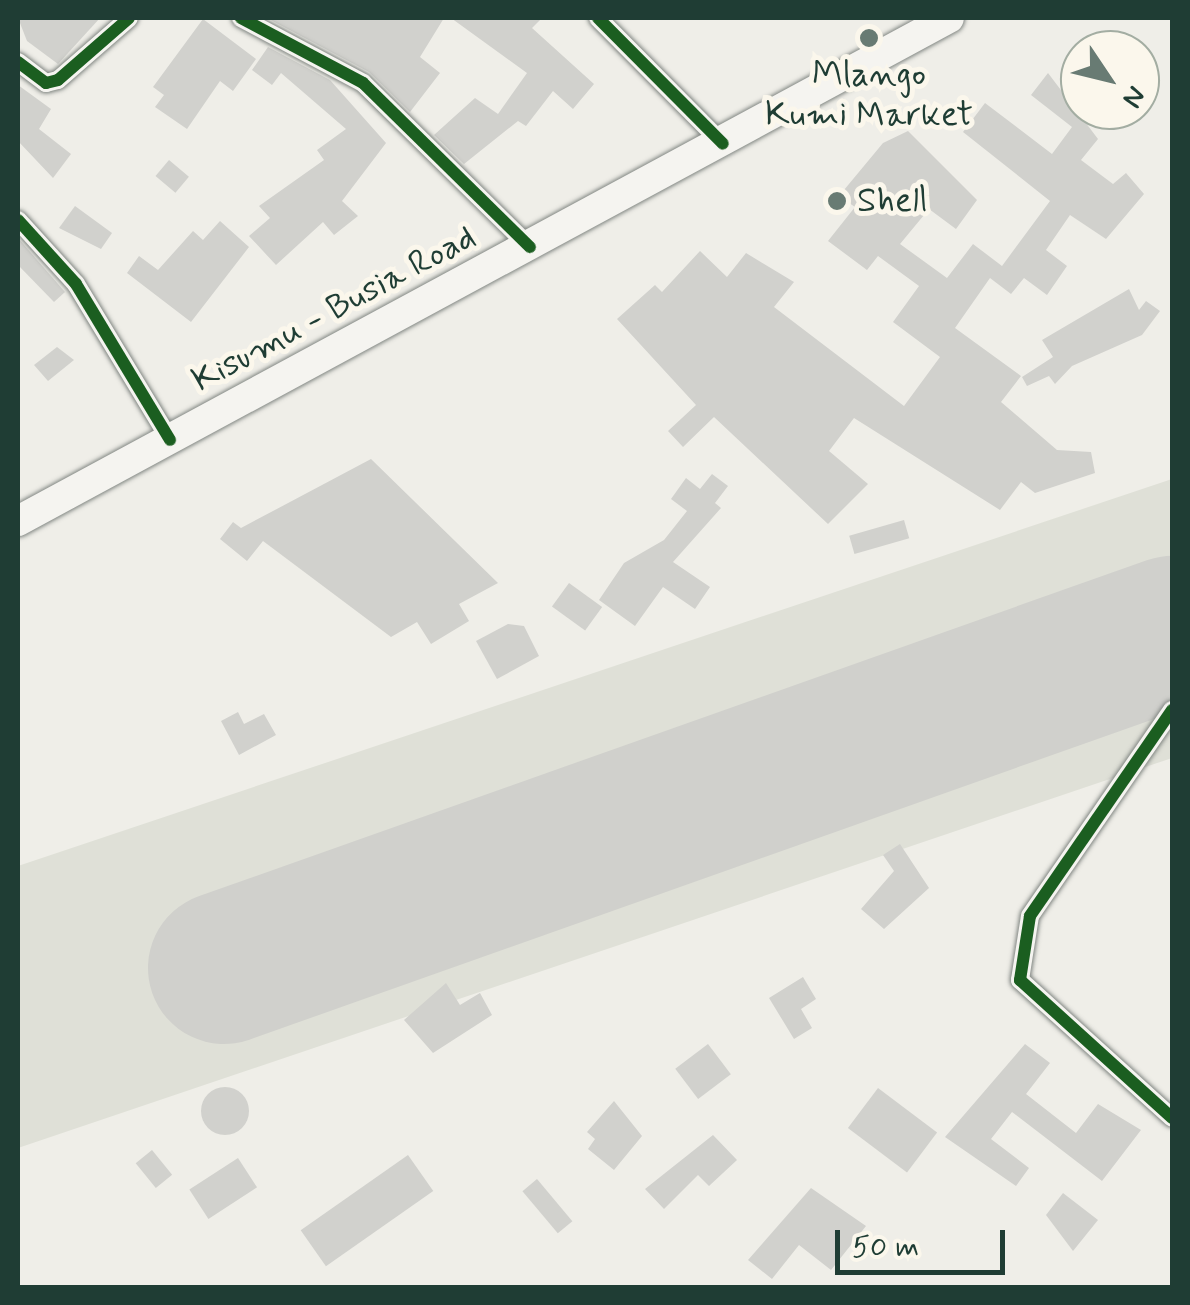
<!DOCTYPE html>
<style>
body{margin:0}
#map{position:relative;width:1190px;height:1305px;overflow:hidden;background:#efeee8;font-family:Mynerve,sans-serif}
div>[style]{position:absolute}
.built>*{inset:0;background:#dfe0d7}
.runway>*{height:152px;margin:-76px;padding:0 76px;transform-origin:76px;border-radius:76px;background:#d0d0cc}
.building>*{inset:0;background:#d1d1cd;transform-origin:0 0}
.round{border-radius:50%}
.roads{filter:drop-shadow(0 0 2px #828783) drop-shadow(0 0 2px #828783)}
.minor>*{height:18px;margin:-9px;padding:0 9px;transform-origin:9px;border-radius:9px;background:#f5f4f0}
.trunk>*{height:30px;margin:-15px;padding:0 15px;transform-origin:15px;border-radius:15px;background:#f5f4f0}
.cycleway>*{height:12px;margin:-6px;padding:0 6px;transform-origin:6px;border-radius:6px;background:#1b5e20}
.dots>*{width:28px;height:28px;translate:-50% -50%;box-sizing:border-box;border:5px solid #fbf7ec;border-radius:50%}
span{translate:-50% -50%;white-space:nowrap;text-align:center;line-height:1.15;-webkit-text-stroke:10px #fbf7ec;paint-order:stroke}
.poi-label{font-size:35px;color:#1f3d34}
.left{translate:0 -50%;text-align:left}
.street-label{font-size:35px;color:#1f3d34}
.frame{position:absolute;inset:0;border:20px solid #1f3d34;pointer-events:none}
.north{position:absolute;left:1060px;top:30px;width:100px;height:100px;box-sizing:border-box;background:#fbf7ec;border:2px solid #a3ada2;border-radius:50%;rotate:125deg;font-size:28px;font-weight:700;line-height:40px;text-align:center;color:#1f3d34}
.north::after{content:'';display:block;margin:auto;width:35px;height:45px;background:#687b73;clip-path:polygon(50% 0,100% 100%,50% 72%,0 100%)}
.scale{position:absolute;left:835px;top:1230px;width:170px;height:45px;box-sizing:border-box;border:5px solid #1f3d34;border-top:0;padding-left:12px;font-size:30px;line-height:35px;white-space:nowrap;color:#1f3d34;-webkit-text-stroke:8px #fbf7ec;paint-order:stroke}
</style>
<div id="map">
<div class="built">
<i style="clip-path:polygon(1172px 479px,1172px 758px,18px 1148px,18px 866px)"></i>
</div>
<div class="runway">
<i style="left:224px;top:968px;width:1006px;rotate:-19.52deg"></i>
</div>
<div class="building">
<i style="clip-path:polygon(18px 18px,100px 18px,58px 64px,27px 41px)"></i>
<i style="clip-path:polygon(267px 18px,444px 18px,420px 57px,440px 73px,410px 112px,369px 72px)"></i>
<i style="clip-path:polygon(451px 18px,542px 18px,532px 28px,594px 84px,573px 109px,553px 91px,526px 126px,518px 121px,464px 164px,434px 135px,475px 98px,498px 114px,527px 73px)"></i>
<i style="clip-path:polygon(203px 19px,256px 59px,233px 91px,220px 81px,187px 129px,155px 107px,164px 95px,153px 87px)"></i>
<i style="clip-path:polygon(268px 47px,330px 80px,386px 143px,342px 201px,358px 216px,334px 235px,323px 222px,276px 265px,249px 236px,270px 218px,259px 206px,324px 160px,317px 150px,346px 129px,281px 73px,272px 85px,252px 70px)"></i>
<i style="clip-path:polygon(1048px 73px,1098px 139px,1081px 160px,1113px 184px,1126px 173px,1144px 194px,1106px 239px,1070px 215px,1046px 250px,1067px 266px,1047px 295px,1024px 278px,1011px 294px,990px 278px,955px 328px,1021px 376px,1001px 402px,1057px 450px,1091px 452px,1095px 473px,1035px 493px,1021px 482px,1000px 510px,854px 418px,829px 451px,868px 484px,828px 524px,714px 417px,683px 447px,668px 431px,696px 405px,617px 319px,655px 285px,662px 292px,700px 251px,727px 277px,746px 253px,794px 282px,774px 307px,904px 406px,940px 357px,893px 322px,919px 286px,878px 256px,867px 270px,828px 241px,855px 207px,839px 196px,883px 143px,908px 131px,977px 200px,956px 229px,929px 209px,900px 244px,947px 278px,973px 244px,1002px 266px,1050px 201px,963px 132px,985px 103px,1052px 154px,1072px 127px,1031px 95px)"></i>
<i style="clip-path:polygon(18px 85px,51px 109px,39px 129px,71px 154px,53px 178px,18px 141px)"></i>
<i style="left:169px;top:160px;width:26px;height:21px;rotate:40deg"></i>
<i style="clip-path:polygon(75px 206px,112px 233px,101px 249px,59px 228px)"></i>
<i style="clip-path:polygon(220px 221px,249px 247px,191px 322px,127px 273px,139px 256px,158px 270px,193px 231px,203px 240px)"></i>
<i style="clip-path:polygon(18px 238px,65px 292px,54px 302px,18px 265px)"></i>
<i style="clip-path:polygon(1129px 289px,1139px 310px,1146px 301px,1160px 311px,1142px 335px,1072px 366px,1055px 384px,1049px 376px,1027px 386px,1022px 377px,1053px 357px,1042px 340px)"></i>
<i style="clip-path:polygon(57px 347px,74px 360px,48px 381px,34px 365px)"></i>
<i style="clip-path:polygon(371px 459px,498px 583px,459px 604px,469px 621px,431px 644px,417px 622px,391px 637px,263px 541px,247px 561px,220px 539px,233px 522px,241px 528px)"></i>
<i style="clip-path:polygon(712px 474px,728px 486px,715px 503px,721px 508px,673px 562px,710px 587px,695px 609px,663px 587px,635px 626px,599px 600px,624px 563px,664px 540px,687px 511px,671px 499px,686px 478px,700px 489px)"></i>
<i style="left:904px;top:520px;width:19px;height:57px;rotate:74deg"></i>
<i style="left:569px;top:583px;width:41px;height:29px;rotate:36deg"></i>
<i style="clip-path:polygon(508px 624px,524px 626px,539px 656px,497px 679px,476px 641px)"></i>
<i style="clip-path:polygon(238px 712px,244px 724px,264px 714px,276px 735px,239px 755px,221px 721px)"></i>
<i style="clip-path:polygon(900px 844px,929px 888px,884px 929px,861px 909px,894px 871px,883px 855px)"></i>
<i style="clip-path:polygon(803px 977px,816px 999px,801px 1009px,812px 1028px,794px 1039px,769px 998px)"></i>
<i style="clip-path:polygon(446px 983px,460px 1005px,480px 993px,492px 1015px,433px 1053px,404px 1020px)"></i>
<i style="left:708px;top:1044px;width:38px;height:41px;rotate:53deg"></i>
<i style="clip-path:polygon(1025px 1044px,1050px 1063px,1026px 1094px,1076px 1133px,1098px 1104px,1141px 1130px,1102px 1181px,1012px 1112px,991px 1139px,1029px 1168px,1016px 1186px,945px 1137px)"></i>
<i class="round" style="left:201px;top:1087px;width:48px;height:48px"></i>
<i style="left:878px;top:1088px;width:74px;height:50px;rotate:37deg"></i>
<i style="clip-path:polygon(614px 1101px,642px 1136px,614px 1170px,588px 1149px,595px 1139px,587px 1132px)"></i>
<i style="clip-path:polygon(713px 1135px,737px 1160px,709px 1186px,698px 1175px,664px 1209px,645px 1189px)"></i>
<i style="left:152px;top:1150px;width:32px;height:21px;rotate:51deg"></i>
<i style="left:408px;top:1155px;width:44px;height:131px;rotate:55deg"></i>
<i style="left:238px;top:1158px;width:35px;height:58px;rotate:57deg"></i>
<i style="left:537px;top:1179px;width:55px;height:19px;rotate:50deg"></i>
<i style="clip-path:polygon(811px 1188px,866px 1226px,831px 1270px,799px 1245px,772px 1279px,748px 1260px)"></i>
<i style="clip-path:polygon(1063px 1193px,1098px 1220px,1073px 1251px,1046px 1215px)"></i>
</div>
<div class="roads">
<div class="minor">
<i style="left:241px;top:18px;width:138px;rotate:28deg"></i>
<i style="left:363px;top:83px;width:234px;rotate:44.5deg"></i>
<i style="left:598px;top:18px;width:177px;rotate:45.2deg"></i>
<i style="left:18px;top:62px;width:35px;rotate:37deg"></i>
<i style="left:46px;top:83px;width:12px;rotate:-14deg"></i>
<i style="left:58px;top:80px;width:94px;rotate:-41.1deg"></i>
<i style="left:18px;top:220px;width:86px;rotate:47.8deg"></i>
<i style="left:76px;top:284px;width:182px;rotate:58.9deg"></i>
<i style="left:1172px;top:710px;width:250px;rotate:124.6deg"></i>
<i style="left:1030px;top:916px;width:65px;rotate:98.9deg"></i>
<i style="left:1020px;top:980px;width:205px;rotate:42.2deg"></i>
</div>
<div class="trunk">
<i style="left:18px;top:521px;width:1058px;rotate:-28.38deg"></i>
</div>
</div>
<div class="cycleway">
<i style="left:241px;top:18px;width:138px;rotate:28deg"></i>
<i style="left:363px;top:83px;width:234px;rotate:44.5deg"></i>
<i style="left:598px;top:18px;width:177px;rotate:45.2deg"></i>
<i style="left:18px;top:62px;width:35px;rotate:37deg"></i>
<i style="left:46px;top:83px;width:12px;rotate:-14deg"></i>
<i style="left:58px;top:80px;width:94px;rotate:-41.1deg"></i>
<i style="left:18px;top:220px;width:86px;rotate:47.8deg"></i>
<i style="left:76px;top:284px;width:182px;rotate:58.9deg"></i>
<i style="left:1172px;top:710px;width:250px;rotate:124.6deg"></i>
<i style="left:1030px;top:916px;width:65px;rotate:98.9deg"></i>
<i style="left:1020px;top:980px;width:205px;rotate:42.2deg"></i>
</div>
<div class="dots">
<i style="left:869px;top:38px;background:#687b73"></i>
<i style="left:837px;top:201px;background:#687b73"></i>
</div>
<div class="poi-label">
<span style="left:869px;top:95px">Mlango<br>Kumi Market</span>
<span class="left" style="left:857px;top:201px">Shell</span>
</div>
<div class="street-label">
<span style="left:334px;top:309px;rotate:-28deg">Kisumu - Busia Road</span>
</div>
<div class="frame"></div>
<div class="north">N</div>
<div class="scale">50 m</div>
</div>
